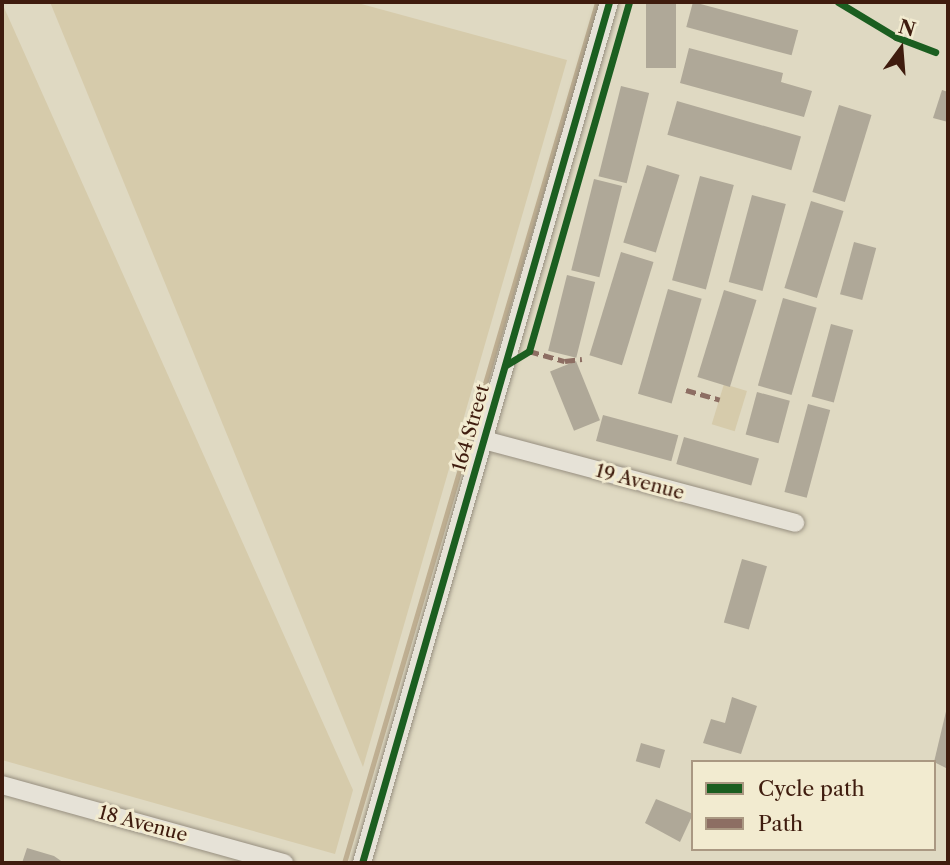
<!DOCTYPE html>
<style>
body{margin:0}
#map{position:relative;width:950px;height:865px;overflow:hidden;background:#dfd9c2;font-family:"Libre Caslon Text",serif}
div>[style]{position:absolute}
.green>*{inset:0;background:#d6cbab;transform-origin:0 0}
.stream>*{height:5px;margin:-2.5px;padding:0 2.5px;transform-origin:2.5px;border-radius:2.5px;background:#bfaf92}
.building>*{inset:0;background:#afa898;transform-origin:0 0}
.roads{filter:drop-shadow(0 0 2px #968e7f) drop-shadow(0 0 2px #968e7f)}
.street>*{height:18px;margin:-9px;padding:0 9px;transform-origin:9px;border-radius:9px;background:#e6e2d7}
.quiet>*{height:5px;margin-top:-2.5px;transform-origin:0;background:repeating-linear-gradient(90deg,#8d6e63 0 10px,transparent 0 15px)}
.cycleway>*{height:7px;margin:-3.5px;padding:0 3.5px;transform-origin:3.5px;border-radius:3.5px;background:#1b5e20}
span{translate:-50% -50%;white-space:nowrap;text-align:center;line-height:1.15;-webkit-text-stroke:6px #f2ebd0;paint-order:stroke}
.street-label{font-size:19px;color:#3f1c0e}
.frame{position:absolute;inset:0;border:4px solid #3f1c0e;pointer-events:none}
.legend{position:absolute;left:691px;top:760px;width:245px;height:91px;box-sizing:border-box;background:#f2ebd0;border:2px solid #aa9882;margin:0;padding:9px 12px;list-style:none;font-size:21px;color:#3f1c0e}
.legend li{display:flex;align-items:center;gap:14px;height:35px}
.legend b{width:35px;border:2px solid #aa9882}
.north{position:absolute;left:866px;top:14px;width:70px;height:70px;-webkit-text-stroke:5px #f2ebd0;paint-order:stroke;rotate:16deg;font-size:19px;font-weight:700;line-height:28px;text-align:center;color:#3f1c0e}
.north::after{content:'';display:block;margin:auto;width:24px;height:32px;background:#3f1c0e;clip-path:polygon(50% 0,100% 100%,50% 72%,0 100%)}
</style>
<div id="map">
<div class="green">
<i style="clip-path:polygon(50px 2px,354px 2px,567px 60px,363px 767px)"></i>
<i style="clip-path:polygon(2px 3px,353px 790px,335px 854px,2px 760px)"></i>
<i style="left:724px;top:384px;width:24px;height:42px;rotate:17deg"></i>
</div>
<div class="stream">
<i style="left:344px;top:863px;width:897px;rotate:-73.62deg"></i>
</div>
<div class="building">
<i style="left:646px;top:2px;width:30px;height:66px"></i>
<i style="left:693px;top:2px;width:109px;height:26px;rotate:15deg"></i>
<i style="clip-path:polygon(689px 48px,783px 73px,781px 82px,812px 91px,804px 117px,680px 83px)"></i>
<i style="left:621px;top:86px;width:29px;height:93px;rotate:14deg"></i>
<i style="clip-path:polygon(942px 90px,948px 92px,948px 122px,933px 118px)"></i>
<i style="left:677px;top:101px;width:129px;height:35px;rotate:16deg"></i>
<i style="left:839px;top:105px;width:34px;height:91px;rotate:17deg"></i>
<i style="left:647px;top:165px;width:34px;height:81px;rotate:17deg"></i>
<i style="left:700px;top:176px;width:35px;height:108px;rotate:15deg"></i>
<i style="left:594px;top:179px;width:29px;height:94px;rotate:14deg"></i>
<i style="left:752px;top:195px;width:35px;height:90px;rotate:15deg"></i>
<i style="left:811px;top:201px;width:34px;height:91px;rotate:17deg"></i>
<i style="left:854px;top:242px;width:23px;height:54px;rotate:15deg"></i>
<i style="left:621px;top:252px;width:34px;height:108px;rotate:17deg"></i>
<i style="left:567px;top:275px;width:29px;height:78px;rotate:14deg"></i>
<i style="left:668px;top:289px;width:35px;height:109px;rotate:16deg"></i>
<i style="left:724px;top:290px;width:34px;height:91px;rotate:17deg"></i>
<i style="left:783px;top:298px;width:35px;height:91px;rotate:16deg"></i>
<i style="left:831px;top:324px;width:23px;height:75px;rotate:15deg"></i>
<i style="left:576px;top:361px;width:64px;height:28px;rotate:68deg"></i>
<i style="left:757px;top:392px;width:34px;height:44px;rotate:15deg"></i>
<i style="left:808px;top:404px;width:23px;height:91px;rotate:15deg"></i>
<i style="left:603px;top:415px;width:78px;height:27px;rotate:15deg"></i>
<i style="left:684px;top:437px;width:78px;height:28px;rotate:16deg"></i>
<i style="left:742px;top:559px;width:26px;height:66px;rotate:16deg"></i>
<i style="clip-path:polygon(732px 697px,757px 706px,741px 754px,703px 743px,711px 719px,725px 723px)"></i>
<i style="clip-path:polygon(948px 703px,948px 769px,934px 762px)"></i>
<i style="left:641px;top:743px;width:25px;height:19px;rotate:16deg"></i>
<i style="clip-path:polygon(656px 799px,693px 814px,680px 842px,645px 823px)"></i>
<i style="clip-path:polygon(27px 848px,54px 856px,64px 863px,22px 863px)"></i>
</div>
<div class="roads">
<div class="street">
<i style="left:484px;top:440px;width:322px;rotate:14.9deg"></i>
<i style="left:2px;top:785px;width:293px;rotate:15.5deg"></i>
<i style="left:362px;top:863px;width:896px;rotate:-73.99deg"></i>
</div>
</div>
<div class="quiet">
<i style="left:529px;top:351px;width:37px;rotate:16deg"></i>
<i style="left:565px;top:361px;width:17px;rotate:-7deg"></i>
<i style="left:686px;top:390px;width:35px;rotate:16deg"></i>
</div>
<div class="cycleway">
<i style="left:838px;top:2px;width:68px;rotate:31.1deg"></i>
<i style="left:896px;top:37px;width:42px;rotate:21deg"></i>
<i style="left:506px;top:365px;width:27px;rotate:-31deg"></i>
<i style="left:529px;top:351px;width:363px;rotate:-74deg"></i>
<i style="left:362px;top:863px;width:896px;rotate:-73.99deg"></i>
</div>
<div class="street-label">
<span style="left:471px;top:428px;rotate:-74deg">164 Street</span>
<span style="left:640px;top:482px;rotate:15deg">19 Avenue</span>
<span style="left:143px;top:824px;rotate:15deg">18 Avenue</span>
</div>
<div class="frame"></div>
<ul class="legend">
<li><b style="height:9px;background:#1b5e20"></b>Cycle path</li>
<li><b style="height:9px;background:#8d6e63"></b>Path</li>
</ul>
<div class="north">N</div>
</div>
